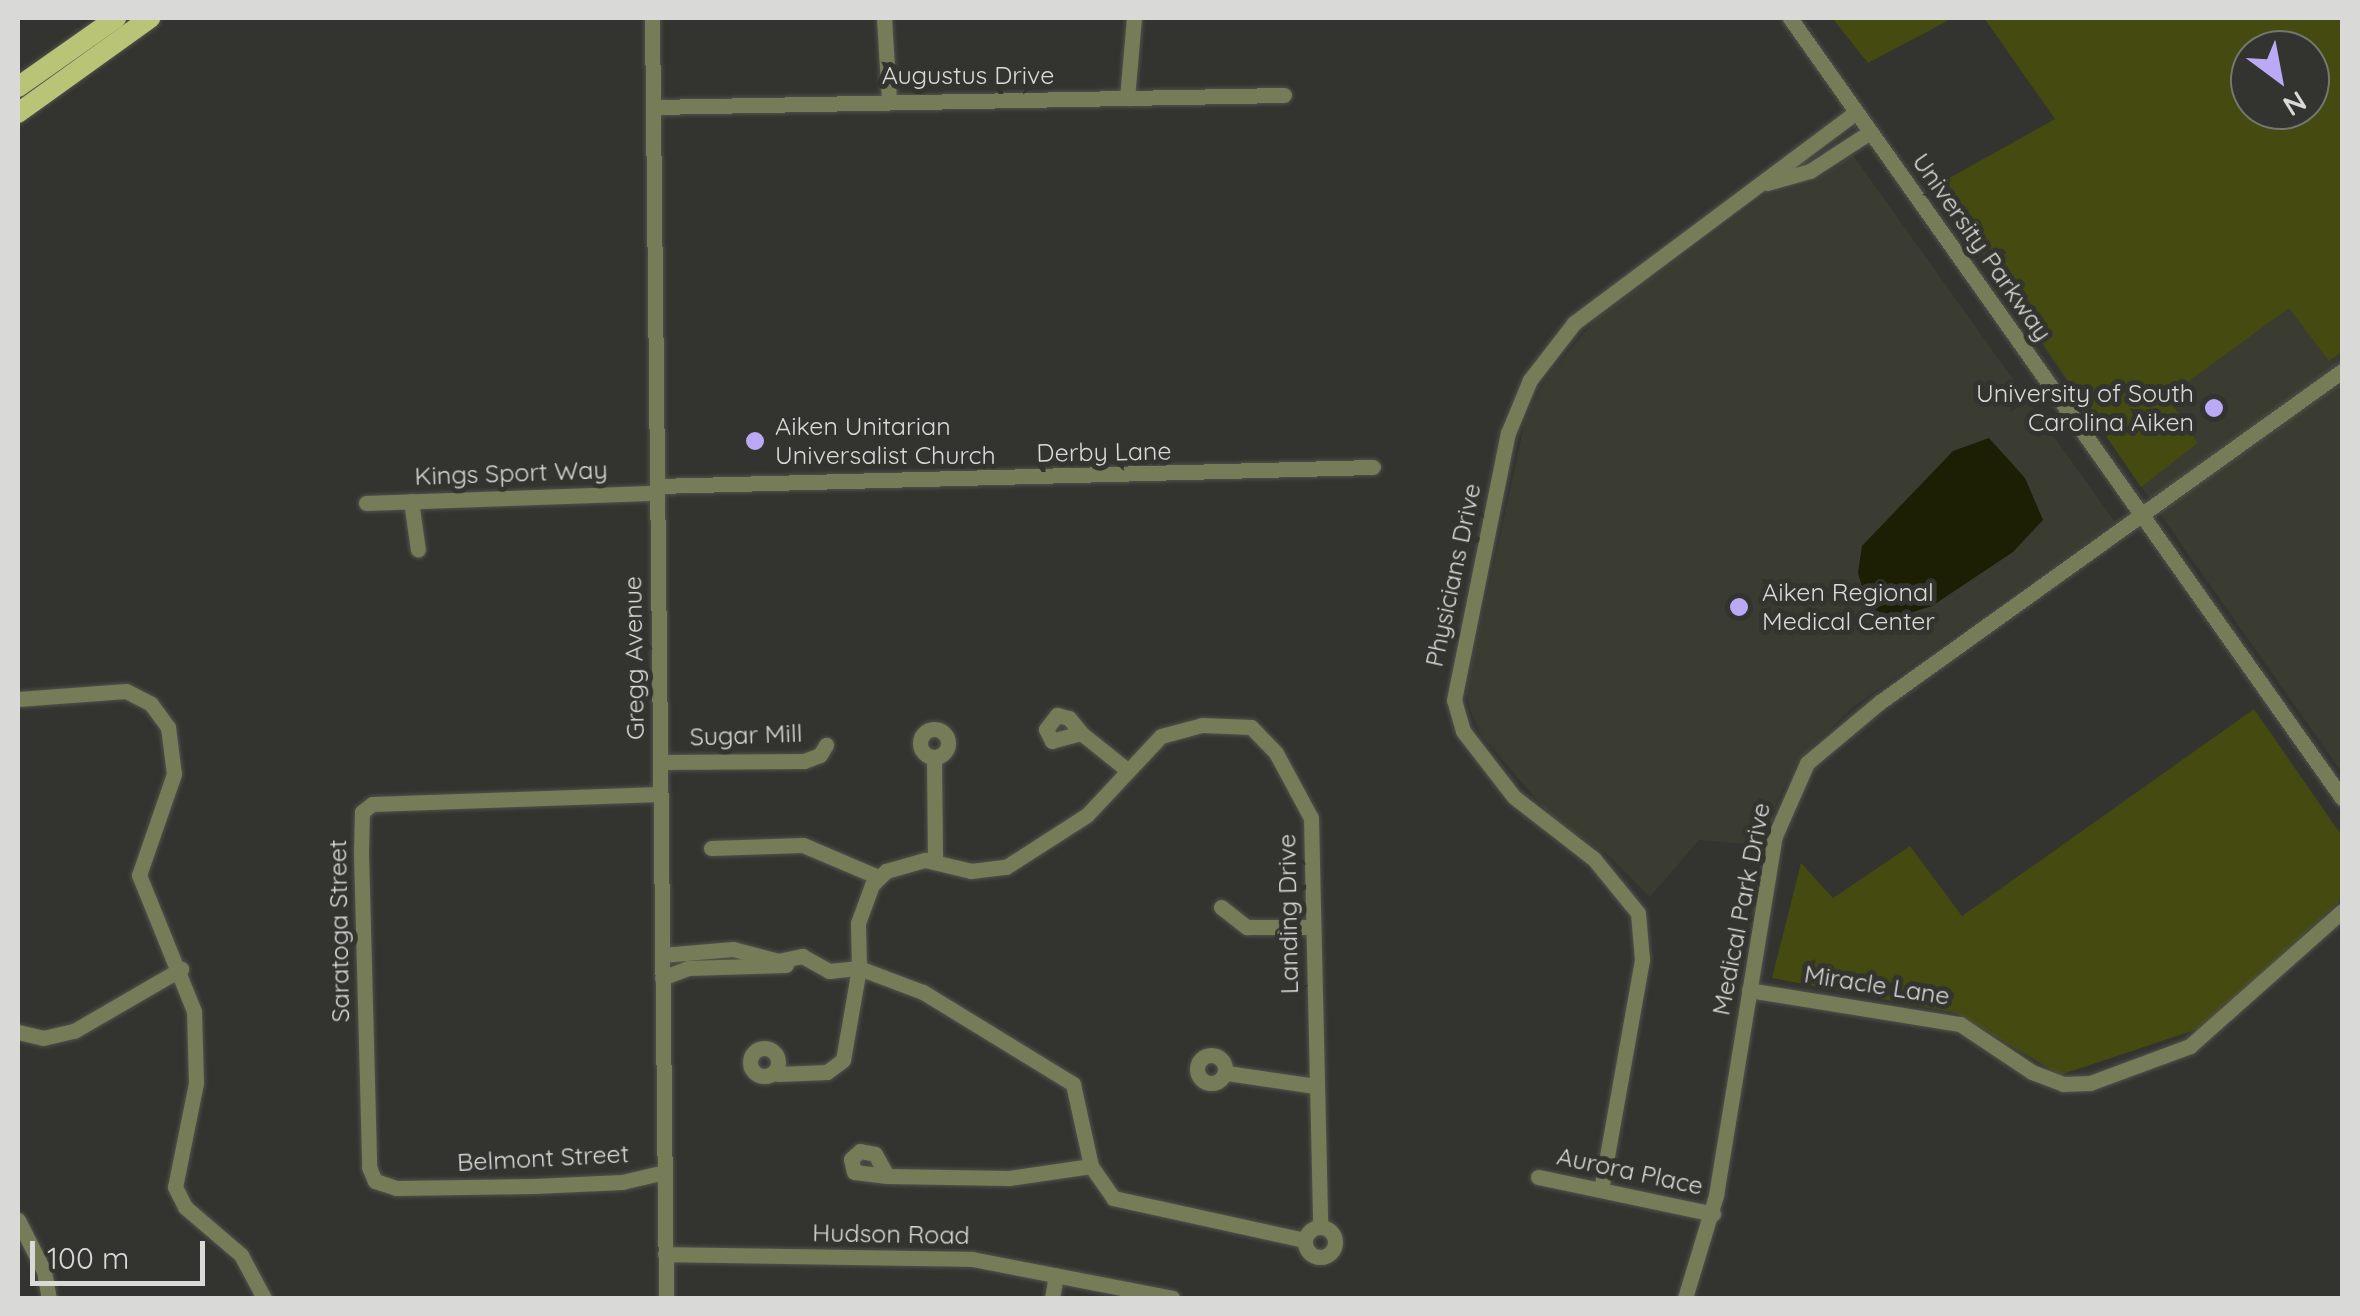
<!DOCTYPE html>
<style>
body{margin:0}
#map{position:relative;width:2360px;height:1316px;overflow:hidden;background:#33332f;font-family:Quicksand,sans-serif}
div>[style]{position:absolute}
.built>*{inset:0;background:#3a3c31}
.green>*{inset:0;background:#444a10}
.water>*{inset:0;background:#1c1f03}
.roads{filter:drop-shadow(0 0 2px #51514d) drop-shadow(0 0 2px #51514d)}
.minor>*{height:15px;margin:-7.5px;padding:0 7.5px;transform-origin:7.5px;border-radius:7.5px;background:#767c57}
.minor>.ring{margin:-7.5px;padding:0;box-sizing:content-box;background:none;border:15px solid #767c57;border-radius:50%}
.major>*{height:20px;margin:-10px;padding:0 10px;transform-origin:10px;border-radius:10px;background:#b9c477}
.dots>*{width:28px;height:28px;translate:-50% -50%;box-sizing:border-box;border:5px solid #33332f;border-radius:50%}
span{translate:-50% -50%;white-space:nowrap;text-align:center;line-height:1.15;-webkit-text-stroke:10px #33332f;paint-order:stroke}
.street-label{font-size:25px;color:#d9dad7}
.poi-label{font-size:25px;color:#d9dad7}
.right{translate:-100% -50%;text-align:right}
.left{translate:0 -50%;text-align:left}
.frame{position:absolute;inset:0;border:20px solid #d9dad7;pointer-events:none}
.north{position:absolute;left:2230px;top:30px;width:100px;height:100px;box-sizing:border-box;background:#33332f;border:2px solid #757672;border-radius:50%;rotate:148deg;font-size:28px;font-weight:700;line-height:40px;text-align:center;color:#d9dad7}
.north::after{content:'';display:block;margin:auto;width:35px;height:45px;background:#bca9f5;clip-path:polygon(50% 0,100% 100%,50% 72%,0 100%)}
.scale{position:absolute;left:30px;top:1241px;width:175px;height:45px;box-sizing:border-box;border:5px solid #d9dad7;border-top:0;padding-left:12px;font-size:30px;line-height:35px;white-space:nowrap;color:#d9dad7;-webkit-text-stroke:8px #33332f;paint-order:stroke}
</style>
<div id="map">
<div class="built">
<i style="clip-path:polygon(evenodd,2170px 18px,2342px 18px,2342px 773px,2031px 330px,2281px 190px,2170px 18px,2250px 50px,2310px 50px,2310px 110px,2250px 110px,2250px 50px)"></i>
<i style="clip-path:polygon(1853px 155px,2115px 522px,1852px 708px,1799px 759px,1777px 801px,1766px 846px,1699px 840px,1650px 897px,1607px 854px,1554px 820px,1481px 735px,1470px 710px,1466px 692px,1525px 421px,1543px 382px,1596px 319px,1766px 195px,1814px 182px)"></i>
</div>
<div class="green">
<i style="clip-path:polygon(1832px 18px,1953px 18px,1868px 63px)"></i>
<i style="clip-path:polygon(evenodd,1984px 18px,2342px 18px,2342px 352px,2329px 361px,2289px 308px,2167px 397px,2198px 443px,2141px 487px,1935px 186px,2055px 119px,1984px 18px,2250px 50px,2310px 50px,2310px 110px,2250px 110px,2250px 50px)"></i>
<i style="clip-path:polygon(2254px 709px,2342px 836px,2342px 899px,2204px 1027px,2060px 1075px,1956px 1013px,1772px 978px,1801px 863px,1833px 898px,1910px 846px,1962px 916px)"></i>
</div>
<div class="water">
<i style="clip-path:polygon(1989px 438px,2025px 478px,2043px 520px,2013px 552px,1932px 606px,1894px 618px,1868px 607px,1858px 573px,1862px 546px,1953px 451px)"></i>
</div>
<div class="roads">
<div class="minor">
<i style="left:652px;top:18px;width:1280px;rotate:89.37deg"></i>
<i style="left:884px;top:18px;width:82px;rotate:86.5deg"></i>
<i style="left:1790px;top:18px;width:956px;rotate:54.71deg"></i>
<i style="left:1127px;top:98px;width:80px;rotate:-85deg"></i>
<i style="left:653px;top:107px;width:631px;rotate:-1.09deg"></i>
<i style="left:1767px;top:183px;width:45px;rotate:-15.6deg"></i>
<i style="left:1810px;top:171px;width:72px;rotate:-33deg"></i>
<i style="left:657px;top:486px;width:716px;rotate:-1.52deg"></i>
<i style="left:411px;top:501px;width:49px;rotate:81.9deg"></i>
<i style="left:366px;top:503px;width:291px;rotate:-2deg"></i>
<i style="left:18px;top:699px;width:108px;rotate:-4.2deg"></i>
<i style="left:126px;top:691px;width:28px;rotate:27deg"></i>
<i style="left:151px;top:704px;width:29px;rotate:54deg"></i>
<i style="left:168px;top:727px;width:47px;rotate:82.7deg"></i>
<i style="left:174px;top:774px;width:107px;rotate:109.1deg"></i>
<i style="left:139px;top:875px;width:147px;rotate:68deg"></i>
<i style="left:194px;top:1011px;width:72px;rotate:88.4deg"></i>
<i style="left:196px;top:1083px;width:106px;rotate:101.4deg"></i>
<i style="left:175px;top:1187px;width:22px;rotate:63deg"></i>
<i style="left:185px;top:1207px;width:74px;rotate:40.6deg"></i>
<i style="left:241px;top:1255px;width:49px;rotate:61.9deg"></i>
<i style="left:1057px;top:715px;width:12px;rotate:14deg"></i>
<i style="left:1069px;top:718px;width:19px;rotate:51deg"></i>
<i style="left:1081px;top:733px;width:30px;rotate:165deg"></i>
<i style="left:1052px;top:741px;width:13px;rotate:-117deg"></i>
<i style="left:1046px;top:729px;width:18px;rotate:-52deg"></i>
<i class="ring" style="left:920px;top:729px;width:13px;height:13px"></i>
<i style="left:1081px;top:733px;width:58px;rotate:38.7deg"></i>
<i style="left:934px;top:759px;width:102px;rotate:89.4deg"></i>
<i style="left:660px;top:762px;width:144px;rotate:-0.4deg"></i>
<i style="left:804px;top:761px;width:17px;rotate:-21deg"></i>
<i style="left:820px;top:755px;width:12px;rotate:-59deg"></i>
<i style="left:660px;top:794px;width:288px;rotate:178deg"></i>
<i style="left:372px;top:804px;width:13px;rotate:141deg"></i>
<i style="left:362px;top:812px;width:40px;rotate:91.4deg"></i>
<i style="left:361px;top:852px;width:315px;rotate:88.5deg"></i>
<i style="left:369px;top:1167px;width:15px;rotate:67deg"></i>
<i style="left:375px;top:1181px;width:22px;rotate:18deg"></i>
<i style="left:396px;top:1188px;width:138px;rotate:-0.8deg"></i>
<i style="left:534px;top:1186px;width:88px;rotate:-2.6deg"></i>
<i style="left:622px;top:1182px;width:44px;rotate:-13.1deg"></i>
<i style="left:711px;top:848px;width:92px;rotate:-1.9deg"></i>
<i style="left:803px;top:845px;width:82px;rotate:23.1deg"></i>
<i style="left:1221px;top:907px;width:33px;rotate:38deg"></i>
<i style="left:1247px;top:927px;width:66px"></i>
<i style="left:662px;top:955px;width:71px;rotate:-4.8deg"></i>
<i style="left:733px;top:949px;width:47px;rotate:14.9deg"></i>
<i style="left:778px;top:961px;width:25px;rotate:-12deg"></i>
<i style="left:802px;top:956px;width:31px;rotate:29deg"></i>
<i style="left:829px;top:971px;width:30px;rotate:-6deg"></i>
<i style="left:859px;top:968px;width:68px;rotate:20.6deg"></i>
<i style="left:923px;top:992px;width:176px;rotate:31.5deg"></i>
<i style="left:1073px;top:1084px;width:84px;rotate:77.6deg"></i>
<i style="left:1091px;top:1166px;width:39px;rotate:55deg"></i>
<i style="left:1113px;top:1198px;width:196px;rotate:12.4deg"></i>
<i style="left:662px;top:978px;width:28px;rotate:-21deg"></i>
<i style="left:688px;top:968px;width:98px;rotate:-1.8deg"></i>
<i style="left:1749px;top:990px;width:214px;rotate:9.2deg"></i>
<i style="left:1960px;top:1024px;width:87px;rotate:33.7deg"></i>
<i style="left:2032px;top:1072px;width:33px;rotate:21deg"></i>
<i style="left:2063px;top:1084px;width:27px;rotate:-2deg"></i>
<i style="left:2090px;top:1083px;width:107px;rotate:-20.3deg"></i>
<i style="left:2190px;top:1046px;width:203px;rotate:-41.6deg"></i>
<i style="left:18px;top:1032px;width:26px;rotate:13deg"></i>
<i style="left:43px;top:1038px;width:32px;rotate:-13deg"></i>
<i style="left:74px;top:1031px;width:124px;rotate:-30.1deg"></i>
<i class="ring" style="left:750px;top:1048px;width:13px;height:13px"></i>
<i class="ring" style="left:1197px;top:1055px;width:13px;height:13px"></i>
<i style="left:1227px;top:1073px;width:89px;rotate:8.4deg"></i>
<i style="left:778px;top:1074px;width:49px;rotate:-2.3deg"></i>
<i style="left:827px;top:1072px;width:20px;rotate:-37deg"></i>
<i style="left:843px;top:1060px;width:93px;rotate:-80.1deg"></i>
<i style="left:859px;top:968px;width:45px;rotate:-91.3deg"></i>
<i style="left:858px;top:923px;width:40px;rotate:-69.8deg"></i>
<i style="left:872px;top:885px;width:20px;rotate:-45deg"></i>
<i style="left:886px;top:871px;width:41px;rotate:-15.8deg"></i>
<i style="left:925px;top:860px;width:47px;rotate:13.4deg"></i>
<i style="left:971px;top:871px;width:35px;rotate:-7deg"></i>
<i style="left:1006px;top:867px;width:96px;rotate:-32.7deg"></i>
<i style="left:1087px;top:815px;width:108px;rotate:-46.9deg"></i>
<i style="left:1161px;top:736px;width:42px;rotate:-15deg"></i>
<i style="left:1202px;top:725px;width:49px;rotate:2.3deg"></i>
<i style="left:1251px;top:727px;width:36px;rotate:46deg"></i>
<i style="left:1276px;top:753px;width:74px;rotate:61.7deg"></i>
<i style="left:1311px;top:818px;width:408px;rotate:88.7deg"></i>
<i style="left:860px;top:1151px;width:15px;rotate:11deg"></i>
<i style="left:875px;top:1154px;width:25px;rotate:61deg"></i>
<i style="left:887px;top:1176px;width:33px;rotate:-173deg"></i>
<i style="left:854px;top:1172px;width:13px;rotate:-103deg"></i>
<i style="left:851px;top:1159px;width:12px;rotate:-42deg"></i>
<i style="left:887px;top:1176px;width:122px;rotate:0.9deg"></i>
<i style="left:1009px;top:1178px;width:83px;rotate:-8.3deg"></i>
<i style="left:1538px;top:1177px;width:179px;rotate:11.9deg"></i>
<i style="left:1601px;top:1190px;width:235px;rotate:-79.9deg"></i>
<i style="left:1642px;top:959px;width:46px;rotate:-95deg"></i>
<i style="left:1638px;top:913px;width:70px;rotate:-129.2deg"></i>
<i style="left:1594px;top:859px;width:101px;rotate:-142.2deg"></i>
<i style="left:1514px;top:797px;width:83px;rotate:-127.7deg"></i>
<i style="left:1463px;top:731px;width:32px;rotate:-106deg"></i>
<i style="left:1454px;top:700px;width:272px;rotate:-78.6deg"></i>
<i style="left:1508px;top:433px;width:57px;rotate:-67.5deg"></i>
<i style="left:1530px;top:380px;width:72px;rotate:-52.3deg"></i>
<i style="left:1574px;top:323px;width:352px;rotate:-36.8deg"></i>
<i style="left:18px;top:1220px;width:57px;rotate:63deg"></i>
<i style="left:44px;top:1271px;width:27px;rotate:80deg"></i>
<i class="ring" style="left:1305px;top:1227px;width:15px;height:15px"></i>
<i style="left:665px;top:1254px;width:307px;rotate:0.9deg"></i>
<i style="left:972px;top:1259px;width:204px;rotate:11deg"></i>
<i style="left:1052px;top:1298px;width:23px;rotate:-80deg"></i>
<i style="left:1685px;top:1298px;width:108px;rotate:-73.2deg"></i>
<i style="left:1716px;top:1195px;width:364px;rotate:-80.7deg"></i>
<i style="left:1775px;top:836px;width:80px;rotate:-66.3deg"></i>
<i style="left:1807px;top:763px;width:95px;rotate:-39.9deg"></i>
<i style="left:1880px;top:702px;width:568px;rotate:-35.62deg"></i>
</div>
<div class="major">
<i style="left:18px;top:87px;width:120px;rotate:-35.1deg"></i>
<i style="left:18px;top:113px;width:163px;rotate:-35.7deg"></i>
</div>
</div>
<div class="dots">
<i style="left:2214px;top:408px;background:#bca9f5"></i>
<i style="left:755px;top:441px;background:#bca9f5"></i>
<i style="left:1739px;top:607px;background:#bca9f5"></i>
</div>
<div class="street-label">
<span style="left:968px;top:75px">Augustus Drive</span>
<span style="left:1982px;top:247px;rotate:55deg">University Parkway</span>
<span style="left:1104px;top:452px;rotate:-1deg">Derby Lane</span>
<span style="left:511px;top:473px;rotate:-2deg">Kings Sport Way</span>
<span style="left:1453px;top:575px;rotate:-78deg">Physicians Drive</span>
<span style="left:634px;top:658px;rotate:-91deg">Gregg Avenue</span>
<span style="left:746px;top:735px;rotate:-2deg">Sugar Mill</span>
<span style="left:1741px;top:909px;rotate:-79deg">Medical Park Drive</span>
<span style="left:1288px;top:914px;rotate:-91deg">Landing Drive</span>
<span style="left:339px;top:931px;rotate:-91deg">Saratoga Street</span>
<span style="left:1877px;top:985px;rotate:9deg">Miracle Lane</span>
<span style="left:543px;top:1158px;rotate:-3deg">Belmont Street</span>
<span style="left:1630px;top:1171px;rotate:12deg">Aurora Place</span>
<span style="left:891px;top:1234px;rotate:1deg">Hudson Road</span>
</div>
<div class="poi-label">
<span class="right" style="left:2194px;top:408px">University of South<br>Carolina Aiken</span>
<span class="left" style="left:775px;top:441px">Aiken Unitarian<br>Universalist Church</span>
<span class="left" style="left:1762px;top:607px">Aiken Regional<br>Medical Center</span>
</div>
<div class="frame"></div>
<div class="north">N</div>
<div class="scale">100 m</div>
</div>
